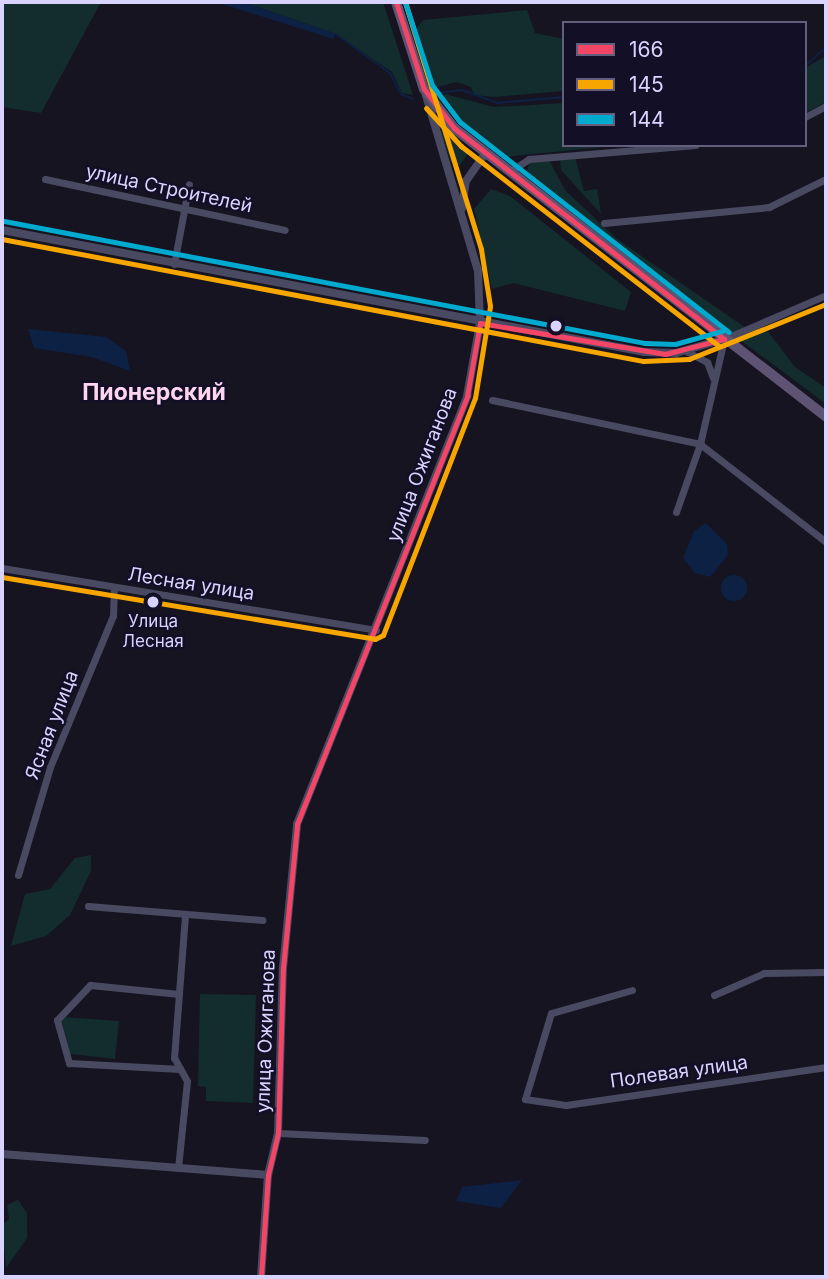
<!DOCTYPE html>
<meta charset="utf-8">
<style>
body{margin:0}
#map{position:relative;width:828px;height:1279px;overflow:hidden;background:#161421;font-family:Inter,sans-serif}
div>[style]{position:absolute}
.green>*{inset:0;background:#132c2d}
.water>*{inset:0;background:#0d2144}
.round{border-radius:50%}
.stream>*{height:2px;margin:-1px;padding:0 1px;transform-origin:1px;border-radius:1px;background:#0d2144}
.minor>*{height:7px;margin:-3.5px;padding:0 3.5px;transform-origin:3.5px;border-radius:3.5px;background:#4a4962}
.tertiary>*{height:8px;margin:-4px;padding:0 4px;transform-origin:4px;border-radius:4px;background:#4a4962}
.primary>*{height:10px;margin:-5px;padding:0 5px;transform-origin:5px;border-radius:5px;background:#5e5373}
.bus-1>*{height:5px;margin:-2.5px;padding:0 2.5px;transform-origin:2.5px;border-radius:2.5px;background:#f34667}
.bus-2>*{height:5px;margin:-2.5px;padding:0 2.5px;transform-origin:2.5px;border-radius:2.5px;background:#f7a600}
.bus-3>*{height:5px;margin:-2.5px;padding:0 2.5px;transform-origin:2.5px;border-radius:2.5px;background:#00a9ce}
.dots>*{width:19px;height:19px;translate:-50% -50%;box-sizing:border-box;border:4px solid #130f26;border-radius:50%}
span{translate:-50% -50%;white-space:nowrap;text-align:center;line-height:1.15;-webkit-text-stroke:5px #130f26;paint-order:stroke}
.bus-label{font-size:17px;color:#d9d4ff}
.street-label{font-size:19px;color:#d9d4ff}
.quarter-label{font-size:23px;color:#ffd6f0;font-weight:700}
.frame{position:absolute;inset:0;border:4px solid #d9d4ff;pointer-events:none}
.legend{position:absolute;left:562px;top:21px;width:245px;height:126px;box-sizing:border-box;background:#130f26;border:2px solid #625e7d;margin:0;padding:9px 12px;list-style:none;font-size:21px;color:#d9d4ff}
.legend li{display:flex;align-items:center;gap:14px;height:35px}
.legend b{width:35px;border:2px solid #625e7d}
</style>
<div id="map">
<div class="green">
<i style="clip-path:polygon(2px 2px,101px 2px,41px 113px,2px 107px)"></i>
<i style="clip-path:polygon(243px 2px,383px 2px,413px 95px,402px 93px,392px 72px,336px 34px)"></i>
<i style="clip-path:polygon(527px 10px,535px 33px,564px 39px,564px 91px,495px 97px,474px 95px,471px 87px,456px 82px,434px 88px,418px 47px,415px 31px,423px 20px)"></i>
<i style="clip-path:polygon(826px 56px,826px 102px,805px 113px,805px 68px)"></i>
<i style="clip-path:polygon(445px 94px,494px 107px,564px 103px,564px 145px,623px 145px,503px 157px,456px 118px,439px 99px)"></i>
<i style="clip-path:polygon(446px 127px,469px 152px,460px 165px,451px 162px,440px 131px)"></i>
<i style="clip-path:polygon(575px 157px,584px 191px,597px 189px,601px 214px,561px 170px,560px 158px)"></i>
<i style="clip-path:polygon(539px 159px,549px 160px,565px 190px,617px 239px,746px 328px,733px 336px,526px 176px,529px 163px)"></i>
<i style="clip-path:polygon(491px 189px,510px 196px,631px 292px,625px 311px,513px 283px,492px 289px,474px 209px)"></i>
<i style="clip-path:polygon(766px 329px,795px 367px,826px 388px,826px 404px,740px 340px)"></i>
<i style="clip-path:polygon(91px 855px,91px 871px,70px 915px,46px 936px,11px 946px,25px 894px,50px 889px,75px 858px)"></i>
<i style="clip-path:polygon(200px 994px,256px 995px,253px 1103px,206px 1101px,206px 1087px,198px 1086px)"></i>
<i style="clip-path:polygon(61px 1017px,119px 1021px,115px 1059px,70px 1054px)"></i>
<i style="clip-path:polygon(18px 1200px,27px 1213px,27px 1238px,6px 1268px,2px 1225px,9px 1219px,7px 1205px)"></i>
</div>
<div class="water">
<i style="clip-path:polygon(216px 2px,243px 2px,336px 34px,333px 39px)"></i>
<i style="clip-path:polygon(28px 329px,106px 337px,126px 351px,130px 371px,92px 357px,34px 348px)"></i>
<i style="clip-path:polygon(706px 523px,727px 544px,728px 555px,710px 577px,695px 573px,683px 558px,694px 531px)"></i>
<i class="round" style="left:721px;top:575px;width:26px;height:26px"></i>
<i style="clip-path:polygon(522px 1180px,501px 1208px,456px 1201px,462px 1187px)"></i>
</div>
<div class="stream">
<i style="left:336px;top:34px;width:67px;rotate:35.8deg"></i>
<i style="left:390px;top:73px;width:24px;rotate:62deg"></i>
<i style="left:401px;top:94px;width:13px;rotate:23deg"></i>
<i style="left:805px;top:66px;width:28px;rotate:-42deg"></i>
<i style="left:438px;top:93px;width:24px;rotate:-7deg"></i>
<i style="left:462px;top:90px;width:37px;rotate:20deg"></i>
<i style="left:497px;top:103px;width:67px;rotate:-5.1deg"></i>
</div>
<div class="minor">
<i style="left:805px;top:117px;width:24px;rotate:-28deg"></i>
<i style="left:509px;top:172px;width:24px;rotate:-33deg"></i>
<i style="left:529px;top:159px;width:167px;rotate:-4.8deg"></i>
<i style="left:45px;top:179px;width:245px;rotate:12deg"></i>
<i style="left:604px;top:223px;width:166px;rotate:-5.5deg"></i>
<i style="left:769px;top:207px;width:64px;rotate:-26.2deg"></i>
<i style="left:174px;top:264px;width:81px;rotate:-79.4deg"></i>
<i style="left:686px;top:351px;width:24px;rotate:28deg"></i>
<i style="left:707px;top:362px;width:17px;rotate:69deg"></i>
<i style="left:492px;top:400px;width:213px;rotate:11.9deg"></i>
<i style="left:700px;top:444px;width:160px;rotate:37.9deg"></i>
<i style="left:676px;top:512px;width:72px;rotate:-70.6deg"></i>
<i style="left:700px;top:444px;width:108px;rotate:-77.1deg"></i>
<i style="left:724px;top:339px;width:111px;rotate:-23.3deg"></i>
<i style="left:2px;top:568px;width:379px;rotate:9.4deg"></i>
<i style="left:18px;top:875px;width:113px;rotate:-73.5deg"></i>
<i style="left:50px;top:767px;width:164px;rotate:-67.4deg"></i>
<i style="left:113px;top:616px;width:29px;rotate:-88deg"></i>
<i style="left:88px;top:906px;width:175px;rotate:4.6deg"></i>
<i style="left:632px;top:990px;width:84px;rotate:164.1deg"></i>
<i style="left:551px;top:1013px;width:90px;rotate:106.8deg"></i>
<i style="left:525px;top:1099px;width:41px;rotate:8.3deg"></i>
<i style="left:566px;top:1105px;width:263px;rotate:-8.3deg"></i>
<i style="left:179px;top:994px;width:89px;rotate:-174.2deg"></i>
<i style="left:90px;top:985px;width:48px;rotate:133.3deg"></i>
<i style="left:57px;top:1020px;width:45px;rotate:74.4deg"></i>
<i style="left:69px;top:1063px;width:111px;rotate:3.1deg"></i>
<i style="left:714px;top:995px;width:55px;rotate:-23.7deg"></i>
<i style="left:764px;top:973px;width:62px;rotate:-0.9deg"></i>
<i style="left:278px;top:1133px;width:147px;rotate:2.7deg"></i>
<i style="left:178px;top:1168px;width:87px;rotate:-84.1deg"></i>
<i style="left:187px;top:1081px;width:26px;rotate:-119deg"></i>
<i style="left:174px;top:1058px;width:143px;rotate:-85.6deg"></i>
</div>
<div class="tertiary">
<i style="left:462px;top:208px;width:27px;rotate:-82deg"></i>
<i style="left:466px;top:181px;width:33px;rotate:-55deg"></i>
<i style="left:2px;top:230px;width:653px;rotate:10.76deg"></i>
<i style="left:644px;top:352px;width:32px;rotate:2deg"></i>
<i style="left:676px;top:353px;width:50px;rotate:-16.3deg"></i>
<i style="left:2px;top:1154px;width:267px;rotate:4.5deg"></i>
<i style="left:261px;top:1277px;width:102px;rotate:-86.1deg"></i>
<i style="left:268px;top:1175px;width:43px;rotate:-76.6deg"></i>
<i style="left:278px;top:1133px;width:165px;rotate:-88.3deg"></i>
<i style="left:283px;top:968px;width:145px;rotate:-84.4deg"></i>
<i style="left:297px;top:824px;width:461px;rotate:-68.3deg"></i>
<i style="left:467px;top:396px;width:74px;rotate:-79.9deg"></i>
<i style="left:480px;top:323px;width:52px;rotate:-92.2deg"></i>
<i style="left:478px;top:271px;width:184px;rotate:-106.5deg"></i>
</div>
<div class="primary">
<i style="left:396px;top:2px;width:91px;rotate:72.2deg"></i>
<i style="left:424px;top:89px;width:49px;rotate:52.4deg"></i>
<i style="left:454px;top:128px;width:471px;rotate:37.8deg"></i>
</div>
<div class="bus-1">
<i style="left:396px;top:2px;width:91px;rotate:72.2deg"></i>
<i style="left:424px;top:89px;width:49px;rotate:52.4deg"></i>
<i style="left:454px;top:128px;width:343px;rotate:38deg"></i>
<i style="left:480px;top:323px;width:188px;rotate:9.5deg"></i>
<i style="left:665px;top:354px;width:61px;rotate:-14.3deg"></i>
<i style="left:261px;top:1277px;width:102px;rotate:-86.1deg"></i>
<i style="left:268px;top:1175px;width:43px;rotate:-76.6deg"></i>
<i style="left:278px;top:1133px;width:165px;rotate:-88.3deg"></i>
<i style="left:283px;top:968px;width:145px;rotate:-84.4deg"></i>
<i style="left:297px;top:824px;width:461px;rotate:-68.3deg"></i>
<i style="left:467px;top:396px;width:74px;rotate:-79.9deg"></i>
</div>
<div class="bus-2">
<i style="left:426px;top:108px;width:52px;rotate:47.4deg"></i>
<i style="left:461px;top:146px;width:326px;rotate:37.8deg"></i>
<i style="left:2px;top:239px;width:653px;rotate:10.78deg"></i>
<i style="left:643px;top:361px;width:46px;rotate:-2.5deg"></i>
<i style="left:689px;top:359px;width:148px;rotate:-21.9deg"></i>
<i style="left:2px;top:577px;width:378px;rotate:9.4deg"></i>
<i style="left:375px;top:639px;width:9px;rotate:-27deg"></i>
<i style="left:383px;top:635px;width:254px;rotate:-68.8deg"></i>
<i style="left:475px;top:398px;width:93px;rotate:-80.7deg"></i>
<i style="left:490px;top:306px;width:58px;rotate:-99deg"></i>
<i style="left:481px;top:249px;width:258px;rotate:-107.1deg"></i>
</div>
<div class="bus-3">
<i style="left:405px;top:2px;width:87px;rotate:72deg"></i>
<i style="left:432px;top:85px;width:46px;rotate:52.9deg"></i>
<i style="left:460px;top:122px;width:341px;rotate:38deg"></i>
<i style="left:4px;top:221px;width:653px;rotate:10.78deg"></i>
<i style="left:645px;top:343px;width:30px;rotate:2deg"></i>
<i style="left:675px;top:344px;width:49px;rotate:-15.5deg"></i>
</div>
<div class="dots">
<i style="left:556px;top:326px;background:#d9d4ff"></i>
<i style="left:153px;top:602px;background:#d9d4ff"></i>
</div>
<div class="bus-label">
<span style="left:153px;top:632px">Улица<br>Лесная</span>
</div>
<div class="street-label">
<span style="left:169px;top:189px;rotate:12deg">улица Строителей</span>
<span style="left:422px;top:465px;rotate:-69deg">улица Ожиганова</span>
<span style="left:191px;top:584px;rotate:9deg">Лесная улица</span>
<span style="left:52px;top:725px;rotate:-69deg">Ясная улица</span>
<span style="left:266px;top:1031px;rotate:-88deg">улица Ожиганова</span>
<span style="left:679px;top:1072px;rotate:-8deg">Полевая улица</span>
</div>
<div class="quarter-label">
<span style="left:154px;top:392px">Пионерский</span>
</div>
<div class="frame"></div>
<ul class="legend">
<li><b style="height:9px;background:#f34667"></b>166</li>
<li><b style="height:9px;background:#f7a600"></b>145</li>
<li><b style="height:9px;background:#00a9ce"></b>144</li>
</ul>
</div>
